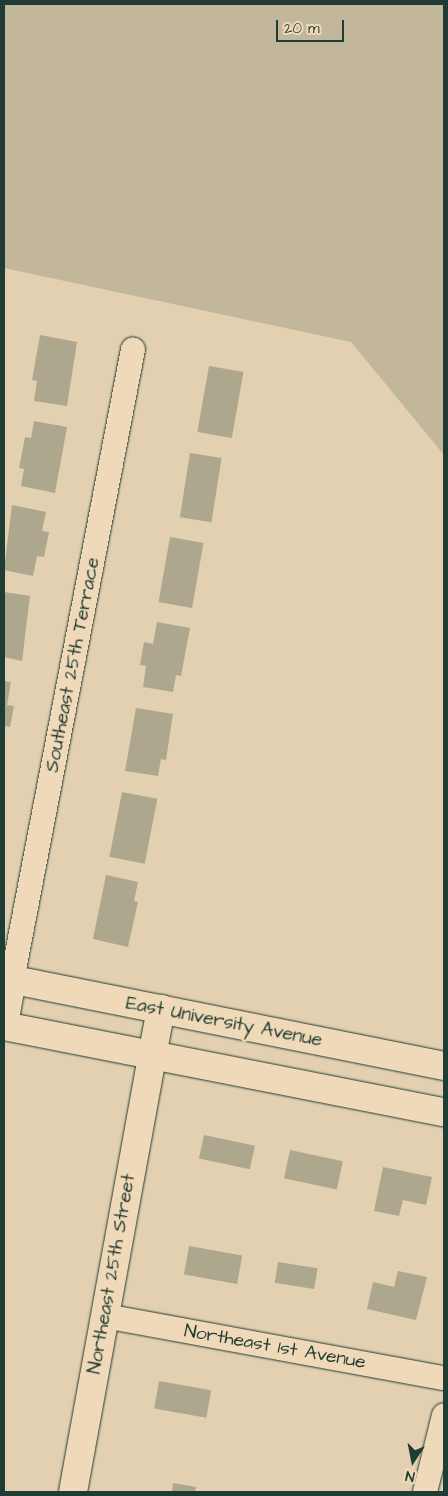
<!DOCTYPE html>
<style>
body{margin:0}
#map{position:relative;width:448px;height:1496px;overflow:hidden;background:#e3d0b0;font-family:"Architects Daughter",sans-serif}
div>[style]{position:absolute}
.green>*{inset:0;background:#c3b79b}
.building>*{inset:0;background:#aca78d;transform-origin:0 0}
.roads{filter:drop-shadow(0 0 1px #1f3d34) drop-shadow(0 0 1px #1f3d34)}
.street>*{height:24px;margin:-12px;padding:0 12px;transform-origin:12px;border-radius:12px;background:#f0d9b8}
.secondary>*{height:28px;margin:-14px;padding:0 14px;transform-origin:14px;border-radius:14px;background:#f0d9b8}
.primary>*{height:28px;margin:-14px;padding:0 14px;transform-origin:14px;border-radius:14px;background:#f0d9b8}
span{translate:-50% -50%;white-space:nowrap;text-align:center;line-height:1.15;-webkit-text-stroke:5px #f0d9b8;paint-order:stroke}
.street-label{font-size:19px;color:#1f3d34}
.frame{position:absolute;inset:0;border:5px solid #1f3d34;pointer-events:none}
.north{position:absolute;left:388px;top:1436px;width:50px;height:50px;-webkit-text-stroke:4px #f0d9b8;paint-order:stroke;rotate:191deg;font-size:14px;font-weight:700;line-height:20px;text-align:center;color:#1f3d34}
.north::after{content:'';display:block;margin:auto;width:18px;height:22px;background:#1f3d34;clip-path:polygon(50% 0,100% 100%,50% 72%,0 100%)}
.scale{position:absolute;left:276px;top:20px;width:68px;height:22px;box-sizing:border-box;border:2px solid #1f3d34;border-top:0;padding-left:6px;font-size:15px;line-height:18px;white-space:nowrap;color:#1f3d34;-webkit-text-stroke:4px #f0d9b8;paint-order:stroke}
</style>
<div id="map">
<div class="green">
<i style="clip-path:polygon(4px 4px,444px 4px,444px 455px,351px 342px,4px 268px)"></i>
</div>
<div class="building">
<i style="clip-path:polygon(40px 335px,77px 342px,67px 406px,34px 401px,37px 381px,32px 380px)"></i>
<i style="left:209px;top:366px;width:35px;height:67px;rotate:10deg"></i>
<i style="clip-path:polygon(34px 421px,67px 427px,55px 493px,21px 486px,24px 469px,19px 468px,25px 437px,31px 438px)"></i>
<i style="left:190px;top:453px;width:32px;height:65px;rotate:9deg"></i>
<i style="clip-path:polygon(12px 505px,46px 512px,42px 531px,49px 532px,44px 557px,37px 556px,33px 576px,4px 570px)"></i>
<i style="left:170px;top:537px;width:34px;height:66px;rotate:10deg"></i>
<i style="clip-path:polygon(4px 592px,30px 596px,22px 661px,4px 657px)"></i>
<i style="clip-path:polygon(157px 622px,190px 628px,181px 676px,176px 675px,173px 692px,143px 687px,146px 666px,140px 665px,144px 642px,153px 644px)"></i>
<i style="clip-path:polygon(4px 681px,11px 682px,7px 705px,14px 706px,10px 727px,4px 726px)"></i>
<i style="clip-path:polygon(136px 708px,173px 714px,166px 760px,161px 759px,158px 776px,125px 771px)"></i>
<i style="left:122px;top:792px;width:36px;height:66px;rotate:11deg"></i>
<i style="clip-path:polygon(106px 875px,138px 882px,134px 901px,138px 902px,128px 947px,93px 939px)"></i>
<i style="left:204px;top:1135px;width:52px;height:24px;rotate:12deg"></i>
<i style="left:290px;top:1150px;width:54px;height:29px;rotate:12deg"></i>
<i style="clip-path:polygon(383px 1167px,432px 1177px,426px 1205px,403px 1200px,399px 1216px,374px 1211px)"></i>
<i style="left:189px;top:1246px;width:54px;height:29px;rotate:10deg"></i>
<i style="left:278px;top:1262px;width:40px;height:21px;rotate:9deg"></i>
<i style="clip-path:polygon(398px 1271px,427px 1277px,416px 1320px,367px 1309px,373px 1282px,394px 1287px)"></i>
<i style="left:159px;top:1381px;width:53px;height:28px;rotate:10deg"></i>
<i style="clip-path:polygon(173px 1483px,196px 1487px,195px 1492px,172px 1492px)"></i>
</div>
<div class="roads">
<div class="street">
<i style="left:12px;top:980px;width:642px;rotate:-79.14deg"></i>
<i style="left:105px;top:1316px;width:345px;rotate:10.4deg"></i>
<i style="left:425px;top:1492px;width:79px;rotate:-76.1deg"></i>
</div>
<div class="secondary">
<i style="left:73px;top:1492px;width:443px;rotate:-79.7deg"></i>
</div>
<div class="primary">
<i style="left:4px;top:978px;width:449px;rotate:11.3deg"></i>
<i style="left:4px;top:1024px;width:45px;rotate:-79.7deg"></i>
<i style="left:4px;top:1026px;width:448px;rotate:11.1deg"></i>
<i style="left:152px;top:1056px;width:48px;rotate:-79.2deg"></i>
</div>
</div>
<div class="street-label">
<span style="left:73px;top:665px;rotate:-79deg">Southeast 25th Terrace</span>
<span style="left:224px;top:1022px;rotate:11deg">East University Avenue</span>
<span style="left:112px;top:1274px;rotate:-80deg">Northeast 25th Street</span>
<span style="left:275px;top:1347px;rotate:10deg">Northeast 1st Avenue</span>
</div>
<div class="frame"></div>
<div class="north">N</div>
<div class="scale">20 m</div>
</div>
